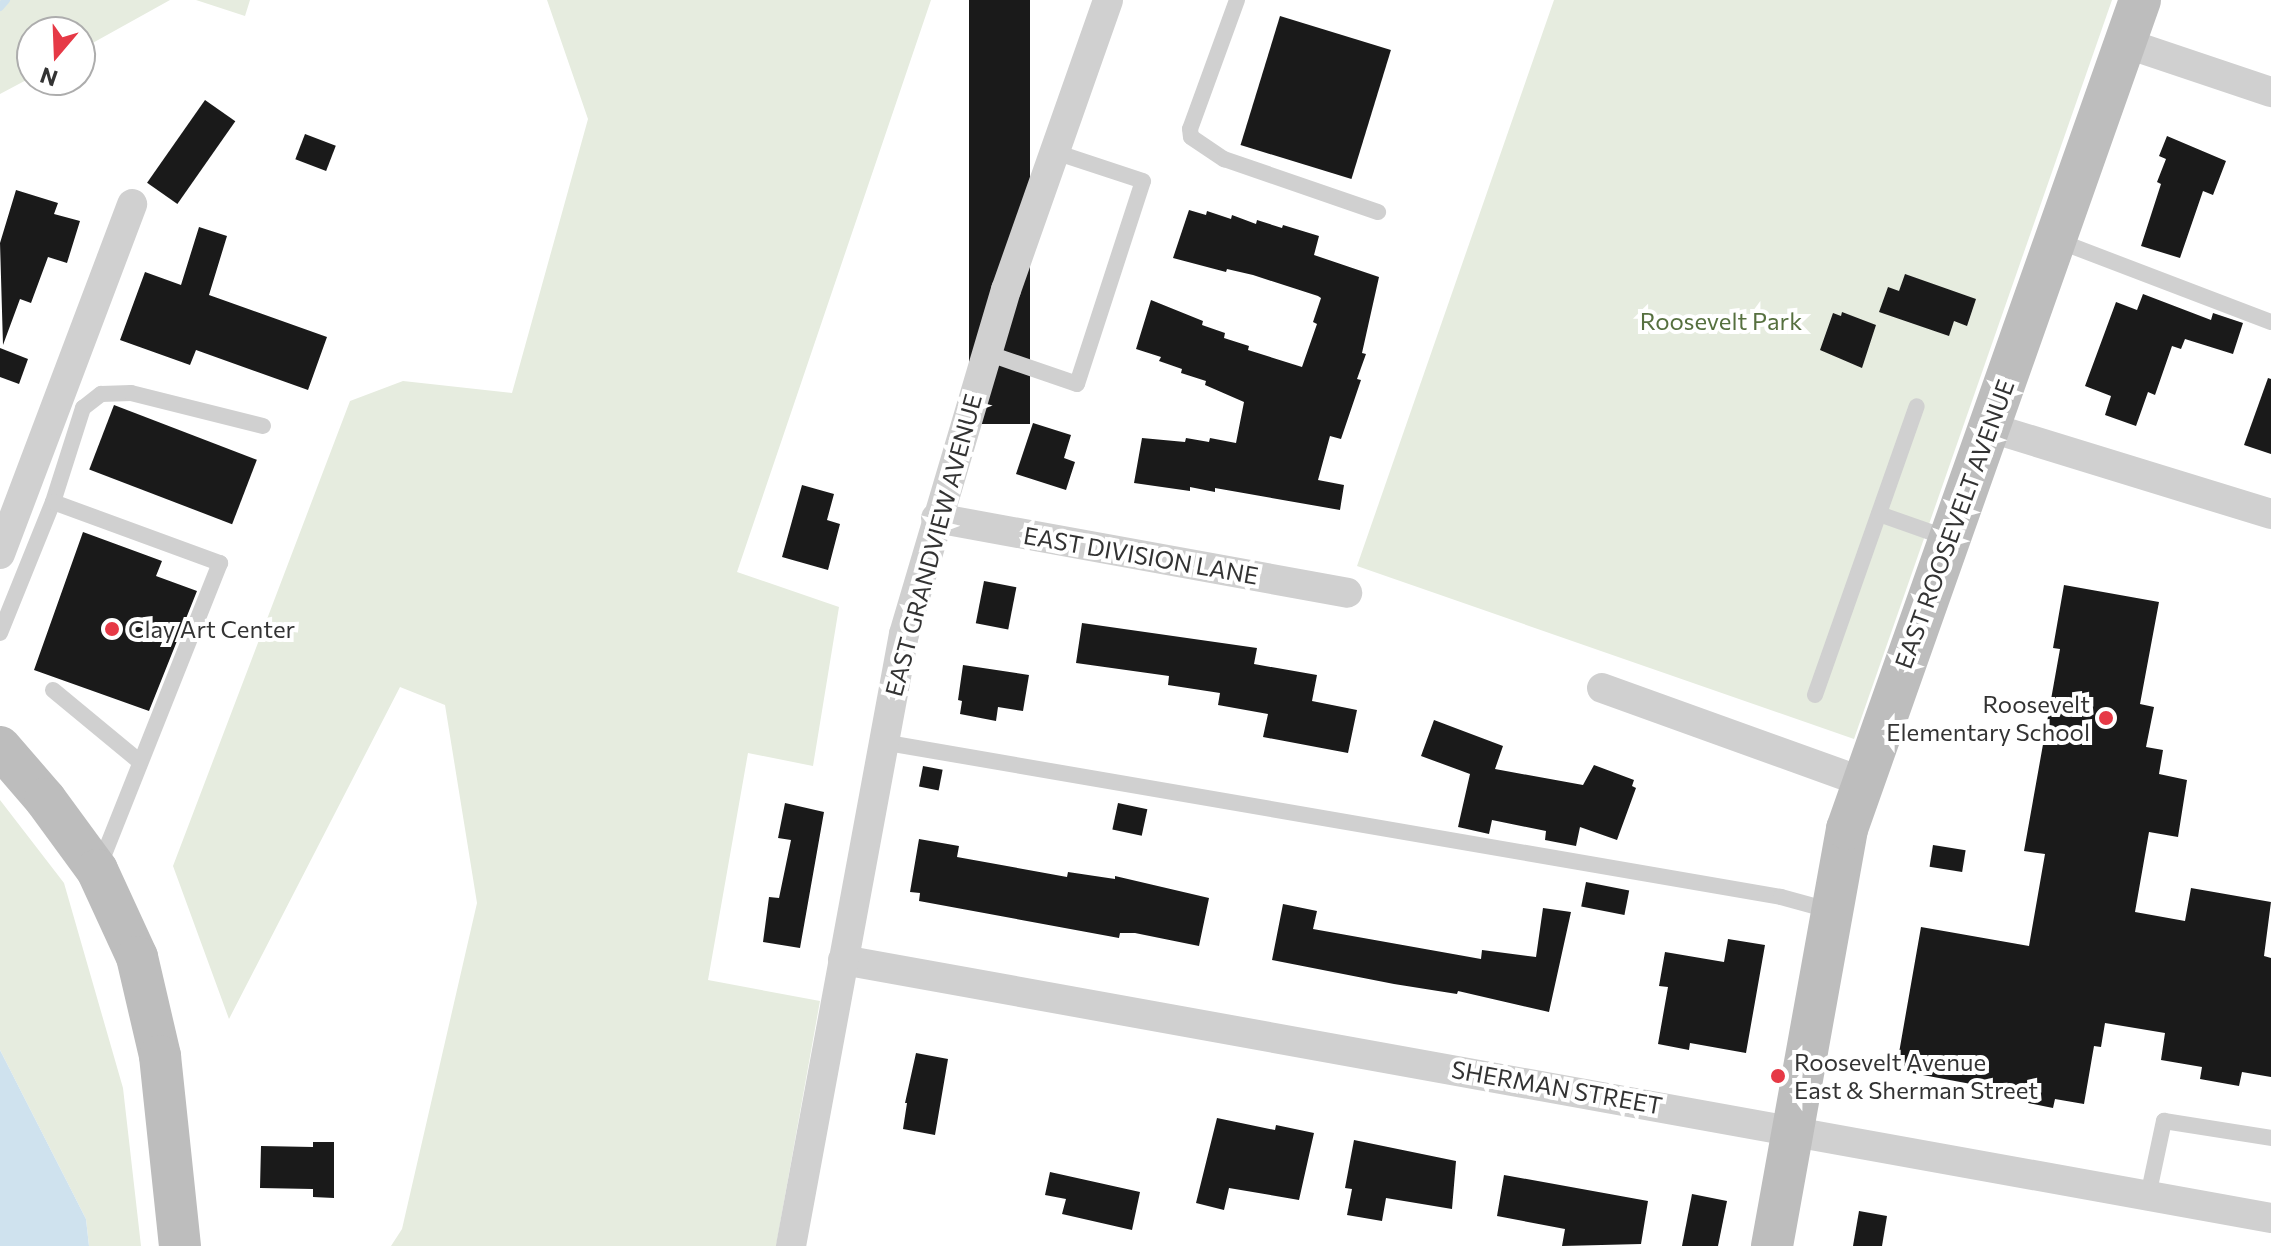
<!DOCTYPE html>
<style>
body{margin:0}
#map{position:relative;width:2271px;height:1246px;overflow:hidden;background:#fff;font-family:Commissioner,sans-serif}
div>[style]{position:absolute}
.green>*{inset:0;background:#e6ecdf}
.water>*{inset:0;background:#cfe2ee}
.stream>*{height:8px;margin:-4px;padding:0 4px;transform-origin:4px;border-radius:4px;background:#cfe2ee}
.building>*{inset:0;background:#1a1a1a;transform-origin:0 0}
.lane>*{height:16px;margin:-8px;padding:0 8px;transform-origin:8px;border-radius:8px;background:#d0d0d0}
.street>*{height:30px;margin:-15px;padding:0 15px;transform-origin:15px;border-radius:15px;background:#d0d0d0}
.secondary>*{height:42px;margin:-21px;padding:0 21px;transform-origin:21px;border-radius:21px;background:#bdbdbd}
.dots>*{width:22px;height:22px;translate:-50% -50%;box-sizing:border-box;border:4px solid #fff;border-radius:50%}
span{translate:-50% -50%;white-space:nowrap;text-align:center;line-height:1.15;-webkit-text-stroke:8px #fff;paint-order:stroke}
.park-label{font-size:24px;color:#56703f}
.street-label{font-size:24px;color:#333}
.poi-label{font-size:24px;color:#333}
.left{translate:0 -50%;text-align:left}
.right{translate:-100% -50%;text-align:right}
.north{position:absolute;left:16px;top:16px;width:80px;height:80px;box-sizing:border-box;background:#fff;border:2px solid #adadad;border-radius:50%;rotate:199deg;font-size:22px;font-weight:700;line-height:32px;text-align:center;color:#333}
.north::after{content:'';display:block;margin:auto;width:28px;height:36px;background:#e63946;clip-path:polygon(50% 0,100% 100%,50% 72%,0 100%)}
</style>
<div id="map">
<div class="green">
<i style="clip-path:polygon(0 0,170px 0,80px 50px,80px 32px,32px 32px,32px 77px,0 94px)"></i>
<i style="clip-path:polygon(196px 0,250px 0,245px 16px)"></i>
<i style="clip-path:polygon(547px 0,931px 0,737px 572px,839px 607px,813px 766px,748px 753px,708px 980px,820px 1001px,776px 1246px,391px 1246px,402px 1229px,477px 903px,445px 705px,400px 687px,229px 1019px,173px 866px,350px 401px,403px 381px,512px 393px,588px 119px)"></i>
<i style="clip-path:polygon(1554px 0,2112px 0,1854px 739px,1357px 566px)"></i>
<i style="clip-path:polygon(0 800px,64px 883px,123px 1088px,141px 1246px,89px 1246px,86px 1219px,0 1050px)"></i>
</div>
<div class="water">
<i style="clip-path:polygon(0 1050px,86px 1219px,89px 1246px,0 1246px)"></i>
</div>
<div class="stream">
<i style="left:0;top:7px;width:9px;rotate:-49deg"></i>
</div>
<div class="building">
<i style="left:969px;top:0;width:61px;height:424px"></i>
<i style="left:1280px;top:16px;width:116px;height:135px;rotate:17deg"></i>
<i style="left:205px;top:100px;width:37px;height:101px;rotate:35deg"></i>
<i style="left:305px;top:134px;width:33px;height:27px;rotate:21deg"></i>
<i style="clip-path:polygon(2167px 136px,2226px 161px,2213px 195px,2203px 191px,2180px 258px,2141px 246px,2161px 184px,2157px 182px,2166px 159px,2159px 156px)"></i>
<i style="clip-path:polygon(16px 190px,58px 203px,54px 214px,80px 221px,67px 263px,48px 257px,31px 303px,20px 299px,3px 345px,0 243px)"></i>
<i style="clip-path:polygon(1189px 210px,1206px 215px,1207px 211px,1231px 219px,1232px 215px,1256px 224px,1257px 220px,1282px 228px,1283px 225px,1319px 236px,1314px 255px,1379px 277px,1362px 353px,1366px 354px,1357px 379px,1361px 380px,1341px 439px,1330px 436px,1318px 480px,1344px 485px,1340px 510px,1215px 488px,1215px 492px,1190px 487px,1190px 491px,1134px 483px,1142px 438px,1185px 442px,1186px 438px,1209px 442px,1210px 438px,1236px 443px,1244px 402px,1205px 385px,1206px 381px,1181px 373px,1182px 369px,1159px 361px,1161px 357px,1136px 349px,1151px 300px,1203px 321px,1202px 325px,1225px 333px,1224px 338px,1249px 346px,1248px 350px,1302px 367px,1317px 324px,1313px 322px,1321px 298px,1318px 296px,1253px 275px,1227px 269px,1226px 272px,1173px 258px)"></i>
<i style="clip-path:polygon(199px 227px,227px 236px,209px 295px,327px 337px,308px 390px,196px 350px,190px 365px,120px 340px,145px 272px,181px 285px)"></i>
<i style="clip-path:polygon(1905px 274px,1976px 299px,1967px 326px,1954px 321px,1949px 336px,1879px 312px,1888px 287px,1899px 291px)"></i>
<i style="clip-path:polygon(2143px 294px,2211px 320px,2213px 313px,2243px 323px,2233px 354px,2185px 339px,2181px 349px,2172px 346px,2155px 395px,2148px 392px,2136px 426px,2105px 415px,2111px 396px,2085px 386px,2116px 302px,2137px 310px)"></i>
<i style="clip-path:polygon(1842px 312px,1876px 325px,1862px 368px,1820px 350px,1833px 313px,1841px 316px)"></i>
<i style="clip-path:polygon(0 348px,28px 359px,19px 384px,0 377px)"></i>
<i style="clip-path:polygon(2268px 378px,2271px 379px,2271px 454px,2244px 445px)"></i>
<i style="left:114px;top:405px;width:153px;height:69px;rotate:21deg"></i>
<i style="clip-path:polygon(1033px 423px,1071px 435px,1064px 458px,1075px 462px,1066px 490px,1016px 474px)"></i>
<i style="clip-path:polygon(802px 485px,834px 494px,827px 520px,840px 524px,828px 570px,782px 557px)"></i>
<i style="clip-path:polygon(83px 532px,162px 561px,156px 576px,197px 591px,149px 711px,34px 670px)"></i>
<i style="left:984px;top:581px;width:33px;height:43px;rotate:11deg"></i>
<i style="clip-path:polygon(2064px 585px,2159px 602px,2140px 704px,2154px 707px,2146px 747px,2163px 750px,2159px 774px,2187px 780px,2178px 837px,2149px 832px,2135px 912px,2185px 921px,2191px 888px,2271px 902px,2264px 956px,2271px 958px,2271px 1077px,2242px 1072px,2239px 1086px,2200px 1079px,2202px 1067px,2161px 1060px,2165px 1033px,2105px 1023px,2101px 1047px,2094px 1046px,2084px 1104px,2055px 1099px,2053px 1108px,2028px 1103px,2030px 1095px,1896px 1070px,1921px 927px,2029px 946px,2045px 854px,2024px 851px,2060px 649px,2053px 648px)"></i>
<i style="clip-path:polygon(1082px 623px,1257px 648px,1254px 664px,1317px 675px,1312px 701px,1357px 710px,1348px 753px,1263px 737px,1268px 714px,1218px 705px,1220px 693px,1168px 685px,1169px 676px,1076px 663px)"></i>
<i style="clip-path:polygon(963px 665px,1029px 675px,1023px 711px,998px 707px,996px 721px,960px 714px,962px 701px,958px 700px)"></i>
<i style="clip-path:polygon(1434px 720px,1503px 746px,1495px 769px,1583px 785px,1594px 765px,1634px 780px,1632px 786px,1636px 788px,1617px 840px,1580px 827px,1576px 846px,1545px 840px,1546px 831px,1492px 820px,1489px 834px,1458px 827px,1470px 774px,1421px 756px)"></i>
<i style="left:923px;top:766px;width:20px;height:21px;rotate:11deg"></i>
<i style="clip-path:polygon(785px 803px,824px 812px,800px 948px,763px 942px,769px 897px,779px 898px,791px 840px,778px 838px)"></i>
<i style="left:1118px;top:803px;width:30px;height:27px;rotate:12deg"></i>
<i style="clip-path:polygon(919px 839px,959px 846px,957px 857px,1067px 877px,1068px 872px,1115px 879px,1115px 876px,1209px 898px,1199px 946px,1135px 933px,1120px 933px,1119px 938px,919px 901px,920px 893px,910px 892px)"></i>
<i style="left:1933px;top:845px;width:33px;height:22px;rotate:9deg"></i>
<i style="left:1586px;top:882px;width:44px;height:25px;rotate:11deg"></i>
<i style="clip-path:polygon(1283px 904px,1317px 911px,1313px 929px,1481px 959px,1482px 950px,1536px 957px,1543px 908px,1571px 912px,1549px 1012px,1458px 991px,1457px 994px,1394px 984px,1272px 960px)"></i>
<i style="clip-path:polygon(1728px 939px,1765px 945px,1746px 1053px,1690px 1043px,1689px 1050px,1658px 1044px,1668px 987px,1659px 986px,1665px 952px,1724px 962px)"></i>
<i style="clip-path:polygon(916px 1053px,948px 1059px,935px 1135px,903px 1129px,907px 1103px,905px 1103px)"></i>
<i style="clip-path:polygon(1217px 1118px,1275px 1130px,1276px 1125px,1314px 1133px,1299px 1200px,1229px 1188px,1224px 1210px,1196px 1203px)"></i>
<i style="clip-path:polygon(1354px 1140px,1456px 1161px,1452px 1209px,1386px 1198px,1382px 1221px,1347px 1215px,1352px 1189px,1345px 1188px)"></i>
<i style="clip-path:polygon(313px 1142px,334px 1142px,334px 1198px,313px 1197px,313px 1189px,260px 1188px,261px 1146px,313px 1147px)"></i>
<i style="clip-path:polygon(1050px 1172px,1140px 1192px,1132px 1230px,1062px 1214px,1066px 1199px,1045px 1195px)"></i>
<i style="clip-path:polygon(1504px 1175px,1648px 1201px,1641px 1244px,1562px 1246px,1565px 1229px,1497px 1216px)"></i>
<i style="clip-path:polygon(1692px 1194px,1727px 1201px,1718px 1246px,1682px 1246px)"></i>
<i style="clip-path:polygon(1859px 1211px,1887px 1216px,1882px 1246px,1853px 1246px)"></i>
</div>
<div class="lane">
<i style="left:1237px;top:0;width:137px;rotate:110deg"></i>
<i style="left:1190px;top:129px;width:8px;rotate:83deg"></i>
<i style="left:1191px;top:137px;width:40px;rotate:34deg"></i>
<i style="left:1224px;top:159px;width:163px;rotate:19deg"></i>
<i style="left:2056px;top:240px;width:230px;rotate:20.9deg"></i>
<i style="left:987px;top:353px;width:95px;rotate:19deg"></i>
<i style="left:1077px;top:384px;width:213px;rotate:-72deg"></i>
<i style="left:1143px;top:181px;width:93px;rotate:-161.8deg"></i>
<i style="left:53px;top:502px;width:99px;rotate:-72.3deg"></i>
<i style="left:83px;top:408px;width:23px;rotate:-38deg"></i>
<i style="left:101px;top:394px;width:30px;rotate:-2deg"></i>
<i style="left:131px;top:393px;width:136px;rotate:14deg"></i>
<i style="left:1879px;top:514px;width:72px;rotate:19.4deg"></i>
<i style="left:0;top:633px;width:141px;rotate:-68deg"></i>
<i style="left:53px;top:502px;width:178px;rotate:20.1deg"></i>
<i style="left:220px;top:563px;width:325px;rotate:111.7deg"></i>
<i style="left:53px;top:690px;width:113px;rotate:39.6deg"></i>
<i style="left:1815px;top:695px;width:306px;rotate:-70.6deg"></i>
<i style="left:882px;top:742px;width:912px;rotate:9.78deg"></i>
<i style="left:1781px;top:897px;width:53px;rotate:15.4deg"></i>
<i style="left:2148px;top:1196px;width:77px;rotate:-78deg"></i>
<i style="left:2164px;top:1121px;width:108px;rotate:9deg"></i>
</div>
<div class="street">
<i style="left:2125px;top:43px;width:154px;rotate:18.6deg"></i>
<i style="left:1988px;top:427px;width:296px;rotate:17.1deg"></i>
<i style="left:936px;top:518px;width:418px;rotate:10.3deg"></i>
<i style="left:0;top:554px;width:374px;rotate:-69.3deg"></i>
<i style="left:1602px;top:688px;width:277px;rotate:19.8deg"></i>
<i style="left:843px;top:960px;width:1451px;rotate:10.24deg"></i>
<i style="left:791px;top:1246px;width:622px;rotate:-79.54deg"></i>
<i style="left:904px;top:634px;width:359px;rotate:-73.5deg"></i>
<i style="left:1006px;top:290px;width:307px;rotate:-70.6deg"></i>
</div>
<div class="secondary">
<i style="left:0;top:747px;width:69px;rotate:49.1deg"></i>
<i style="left:45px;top:799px;width:88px;rotate:53.8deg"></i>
<i style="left:97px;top:870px;width:96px;rotate:65.3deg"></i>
<i style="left:137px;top:957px;width:102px;rotate:76.9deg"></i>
<i style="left:160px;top:1056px;width:191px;rotate:84deg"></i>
<i style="left:1772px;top:1246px;width:424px;rotate:-79.8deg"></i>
<i style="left:1847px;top:829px;width:879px;rotate:-70.53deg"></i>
</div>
<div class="dots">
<i style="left:112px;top:629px;background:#e63946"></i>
<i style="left:2106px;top:718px;background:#e63946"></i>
<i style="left:1778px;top:1076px;background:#e63946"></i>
</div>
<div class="park-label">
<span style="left:1721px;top:321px">Roosevelt Park</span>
</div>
<div class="street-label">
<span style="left:1954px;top:524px;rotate:-70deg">EAST ROOSEVELT AVENUE</span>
<span style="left:933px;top:545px;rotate:-75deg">EAST GRANDVIEW AVENUE</span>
<span style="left:1141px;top:555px;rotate:10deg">EAST DIVISION LANE</span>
<span style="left:1557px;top:1087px;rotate:10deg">SHERMAN STREET</span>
</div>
<div class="poi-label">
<span class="left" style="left:128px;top:629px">Clay Art Center</span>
<span class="right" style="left:2090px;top:718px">Roosevelt<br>Elementary School</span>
<span class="left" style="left:1794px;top:1076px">Roosevelt Avenue<br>East &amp; Sherman Street</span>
</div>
<div class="north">N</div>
</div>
